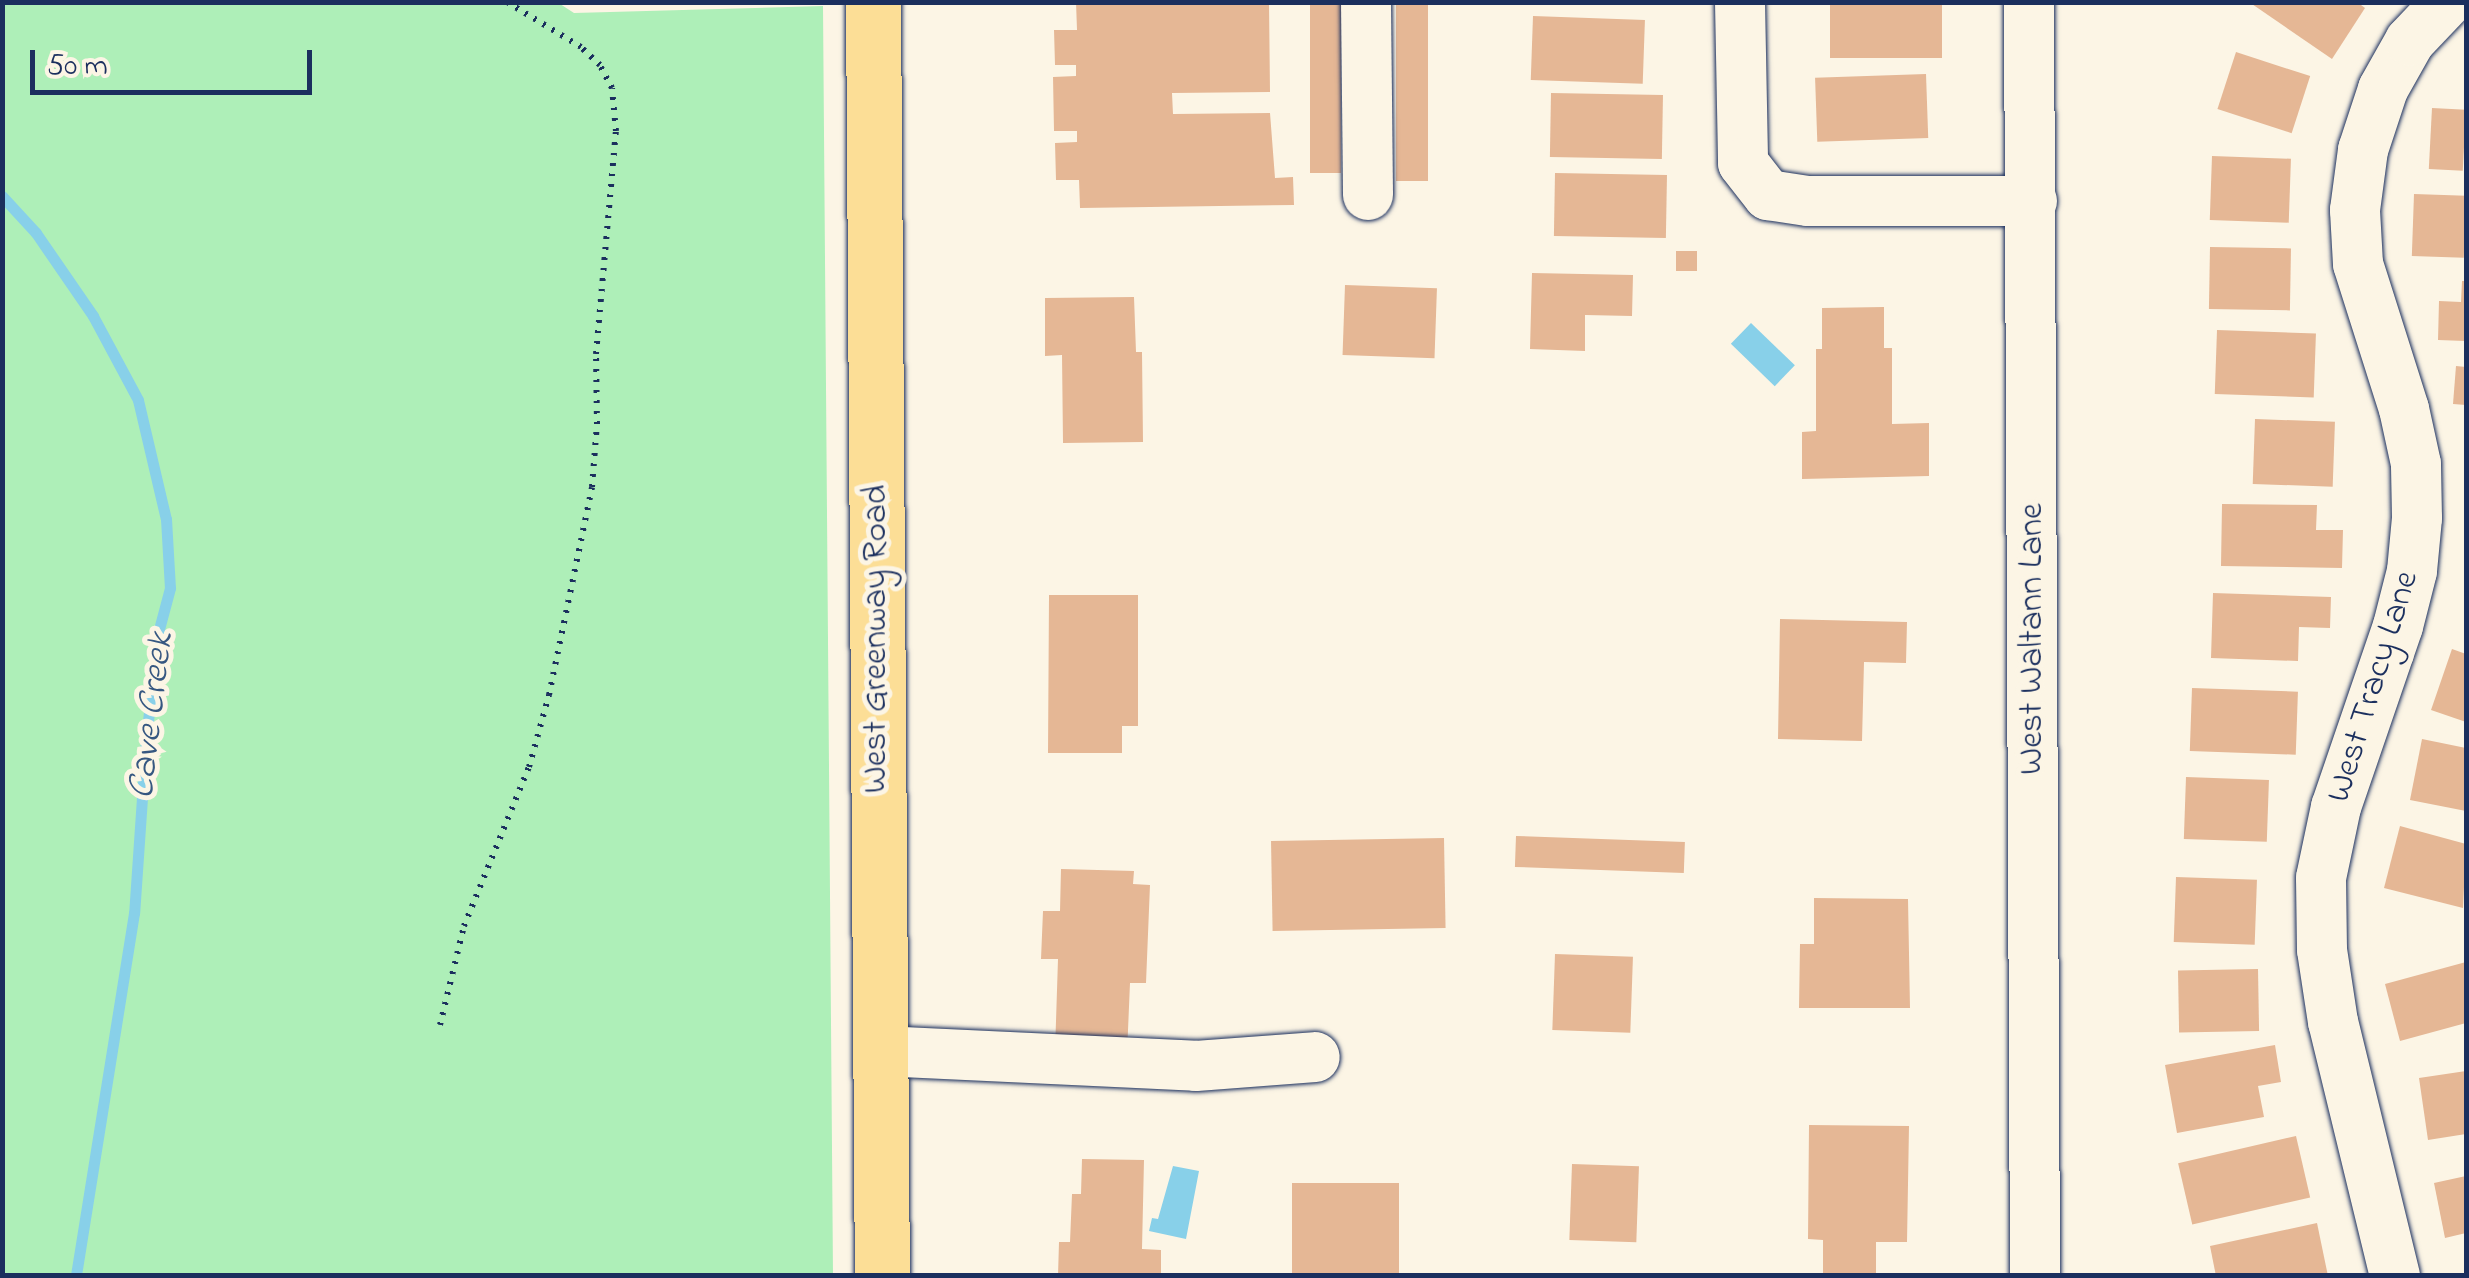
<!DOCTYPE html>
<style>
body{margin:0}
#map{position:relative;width:2469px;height:1278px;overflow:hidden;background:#fcf5e5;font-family:"Indie Flower",sans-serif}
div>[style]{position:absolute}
.green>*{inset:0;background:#aeefb8}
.water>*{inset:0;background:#88d0e9;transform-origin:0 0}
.stream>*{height:11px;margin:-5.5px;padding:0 5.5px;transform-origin:5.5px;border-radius:5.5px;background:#88d0e9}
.building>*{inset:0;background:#e5b795;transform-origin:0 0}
.path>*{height:6px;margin-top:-3px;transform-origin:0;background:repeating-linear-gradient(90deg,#1b2f5e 0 2.5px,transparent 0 10.5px)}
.roads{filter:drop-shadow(0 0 2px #1b2f5e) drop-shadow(0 0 2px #1b2f5e)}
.minor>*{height:50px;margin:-25px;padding:0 25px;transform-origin:25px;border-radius:25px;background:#fcf5e5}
.major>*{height:55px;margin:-27.5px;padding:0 27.5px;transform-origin:27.5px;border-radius:27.5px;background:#fcde96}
span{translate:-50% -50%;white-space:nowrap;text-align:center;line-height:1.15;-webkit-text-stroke:10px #fcf5e5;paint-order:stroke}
.street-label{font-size:35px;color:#1b2f5e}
.water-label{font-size:38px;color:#365781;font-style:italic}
.frame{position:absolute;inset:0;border:5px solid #1b2f5e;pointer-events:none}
.scale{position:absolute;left:30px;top:50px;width:282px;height:45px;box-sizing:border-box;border:5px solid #1b2f5e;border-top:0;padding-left:12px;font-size:30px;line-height:35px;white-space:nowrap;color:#1b2f5e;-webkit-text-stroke:8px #fcf5e5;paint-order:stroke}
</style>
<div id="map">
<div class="green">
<i style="clip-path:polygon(557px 2px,574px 13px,823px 6px,833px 1275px,3px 1275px,3px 3px)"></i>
</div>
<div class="water">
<i style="left:1751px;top:323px;width:61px;height:29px;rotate:44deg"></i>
<i style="clip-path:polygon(1173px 1166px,1199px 1171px,1186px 1239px,1149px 1231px,1152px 1218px,1158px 1219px)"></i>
</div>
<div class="stream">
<i style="left:2px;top:196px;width:50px;rotate:47.4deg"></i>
<i style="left:36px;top:233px;width:101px;rotate:55.5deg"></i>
<i style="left:93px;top:316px;width:95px;rotate:61.8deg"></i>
<i style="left:138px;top:400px;width:122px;rotate:76.8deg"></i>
<i style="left:166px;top:519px;width:69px;rotate:86.7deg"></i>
<i style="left:170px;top:588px;width:47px;rotate:104.9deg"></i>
<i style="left:158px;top:633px;width:107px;rotate:96.5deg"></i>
<i style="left:146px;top:739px;width:174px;rotate:93.9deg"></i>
<i style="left:134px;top:913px;width:368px;rotate:99.1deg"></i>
</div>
<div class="building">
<i style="clip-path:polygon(1076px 2px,1269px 2px,1270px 92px,1172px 93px,1173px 114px,1270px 113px,1275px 178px,1293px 177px,1294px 205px,1080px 208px,1079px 180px,1056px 180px,1055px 143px,1077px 142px,1077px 131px,1054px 131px,1053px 77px,1076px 76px,1076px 65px,1055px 65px,1054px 30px,1077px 30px)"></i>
<i style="left:1310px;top:2px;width:31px;height:171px"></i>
<i style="left:1396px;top:2px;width:32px;height:179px"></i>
<i style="left:1830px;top:2px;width:112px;height:56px"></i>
<i style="clip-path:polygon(2249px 2px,2357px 2px,2365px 8px,2332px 59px)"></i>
<i style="left:1533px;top:16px;width:112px;height:64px;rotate:2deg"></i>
<i style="left:2236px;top:52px;width:78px;height:60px;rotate:18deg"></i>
<i style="left:1926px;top:74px;width:64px;height:111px;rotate:88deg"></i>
<i style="left:1551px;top:93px;width:112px;height:64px;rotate:1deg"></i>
<i style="left:2432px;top:108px;width:34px;height:61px;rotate:3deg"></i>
<i style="left:2212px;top:156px;width:79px;height:64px;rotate:2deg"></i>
<i style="left:1555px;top:173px;width:112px;height:63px;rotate:1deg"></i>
<i style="left:2414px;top:194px;width:52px;height:62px;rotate:2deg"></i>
<i style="left:2210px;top:247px;width:81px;height:62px;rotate:1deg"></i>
<i style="left:1676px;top:251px;width:21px;height:20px"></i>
<i style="clip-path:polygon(1532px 273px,1633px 275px,1632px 316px,1585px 315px,1585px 351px,1530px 349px)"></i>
<i style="clip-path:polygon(2462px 281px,2466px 281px,2466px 341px,2438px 340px,2439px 301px,2461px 302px)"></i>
<i style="left:1345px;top:285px;width:92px;height:70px;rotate:2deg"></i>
<i style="clip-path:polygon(1134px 297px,1136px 352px,1142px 352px,1143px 442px,1063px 443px,1062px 355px,1045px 356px,1045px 298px)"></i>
<i style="clip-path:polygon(1884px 307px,1884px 348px,1892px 348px,1892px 424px,1929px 423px,1929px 476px,1802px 479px,1802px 432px,1816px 431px,1816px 349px,1822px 349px,1822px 308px)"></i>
<i style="left:2217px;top:330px;width:99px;height:64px;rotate:2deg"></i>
<i style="clip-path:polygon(2456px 366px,2466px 367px,2466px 405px,2453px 404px)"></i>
<i style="left:2255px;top:419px;width:80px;height:65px;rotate:2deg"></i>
<i style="clip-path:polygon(2222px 504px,2317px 505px,2316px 530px,2343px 530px,2342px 568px,2221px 566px)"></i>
<i style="clip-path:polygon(2213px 593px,2331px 597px,2330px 628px,2299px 627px,2298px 661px,2211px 658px)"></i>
<i style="clip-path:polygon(1049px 595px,1138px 595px,1138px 726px,1122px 726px,1122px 753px,1048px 753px)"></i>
<i style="clip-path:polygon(1780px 619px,1907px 622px,1906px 663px,1864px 662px,1862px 741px,1778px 739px)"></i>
<i style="clip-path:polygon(2452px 649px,2466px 654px,2466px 722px,2431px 710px)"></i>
<i style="left:2192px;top:688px;width:106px;height:63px;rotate:2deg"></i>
<i style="clip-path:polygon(2422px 739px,2466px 748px,2466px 811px,2410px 800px)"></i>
<i style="left:2186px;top:777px;width:83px;height:62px;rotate:2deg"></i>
<i style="clip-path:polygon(2400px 826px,2466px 844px,2463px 908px,2384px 888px)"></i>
<i style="left:1516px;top:836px;width:169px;height:31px;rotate:2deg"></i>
<i style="left:1444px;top:838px;width:90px;height:173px;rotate:89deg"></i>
<i style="clip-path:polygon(1061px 869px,1134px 871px,1133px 884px,1150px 885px,1146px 983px,1130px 983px,1127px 1054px,1055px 1052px,1058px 959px,1041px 959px,1043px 911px,1060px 911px)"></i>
<i style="left:2176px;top:877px;width:81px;height:65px;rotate:2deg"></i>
<i style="clip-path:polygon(1814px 898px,1908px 899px,1910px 1008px,1799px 1008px,1800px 944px,1814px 944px)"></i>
<i style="left:1555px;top:954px;width:78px;height:76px;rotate:2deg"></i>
<i style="clip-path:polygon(2466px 962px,2466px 1023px,2400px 1041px,2385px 984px)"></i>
<i style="left:2258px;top:969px;width:62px;height:80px;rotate:89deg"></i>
<i style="clip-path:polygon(2275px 1045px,2281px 1082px,2258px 1086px,2264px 1117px,2177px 1133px,2165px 1065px)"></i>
<i style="clip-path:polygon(2466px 1071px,2466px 1134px,2428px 1140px,2419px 1078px)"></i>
<i style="clip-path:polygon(1809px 1125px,1909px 1126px,1907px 1242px,1876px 1242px,1876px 1276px,1823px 1276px,1823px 1240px,1808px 1239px)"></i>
<i style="left:2296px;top:1136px;width:63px;height:121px;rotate:77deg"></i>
<i style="clip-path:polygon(1082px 1159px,1144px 1160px,1142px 1249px,1161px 1250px,1161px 1276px,1058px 1276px,1059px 1242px,1070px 1242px,1072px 1194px,1081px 1194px)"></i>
<i style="left:1572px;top:1164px;width:67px;height:76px;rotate:2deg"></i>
<i style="clip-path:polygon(2466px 1176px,2466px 1233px,2445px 1238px,2434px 1183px)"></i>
<i style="left:1292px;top:1183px;width:107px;height:93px"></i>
<i style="clip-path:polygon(2317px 1223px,2328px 1276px,2216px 1276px,2210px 1246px)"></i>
</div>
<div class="path">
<i style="left:440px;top:1025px;width:102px;rotate:-76.4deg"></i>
<i style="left:464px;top:926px;width:172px;rotate:-67.8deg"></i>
<i style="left:529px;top:767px;width:75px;rotate:-74.5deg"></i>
<i style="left:549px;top:695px;width:212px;rotate:-78.3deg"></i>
<i style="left:592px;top:487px;width:63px;rotate:-85.5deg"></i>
<i style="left:597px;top:424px;width:70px;rotate:-90.8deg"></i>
<i style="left:596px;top:354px;width:224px;rotate:-84.9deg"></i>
<i style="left:616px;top:131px;width:43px;rotate:-95.3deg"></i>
<i style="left:612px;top:88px;width:26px;rotate:-118deg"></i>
<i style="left:600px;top:65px;width:26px;rotate:-137deg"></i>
<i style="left:581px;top:47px;width:87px;rotate:-148.7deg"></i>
</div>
<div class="roads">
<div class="minor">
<i style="left:1366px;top:2px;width:193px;rotate:89.4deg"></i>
<i style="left:1740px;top:2px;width:161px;rotate:88.9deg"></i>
<i style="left:1743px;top:163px;width:41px;rotate:52deg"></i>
<i style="left:1768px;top:195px;width:40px;rotate:8.5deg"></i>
<i style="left:1808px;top:201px;width:224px"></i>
<i style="left:2029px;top:2px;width:1274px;rotate:89.73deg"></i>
<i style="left:881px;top:1051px;width:315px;rotate:2.7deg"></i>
<i style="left:1196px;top:1066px;width:119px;rotate:-4.3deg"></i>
<i style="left:2395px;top:1276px;width:261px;rotate:-103.7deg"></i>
<i style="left:2333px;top:1022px;width:73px;rotate:-98.7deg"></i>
<i style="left:2322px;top:950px;width:72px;rotate:-90.8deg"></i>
<i style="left:2321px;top:878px;width:73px;rotate:-78.1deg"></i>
<i style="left:2336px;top:807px;width:191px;rotate:-71.1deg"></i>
<i style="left:2398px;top:626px;width:57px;rotate:-75.7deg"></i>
<i style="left:2412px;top:571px;width:53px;rotate:-84.6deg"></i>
<i style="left:2417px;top:518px;width:54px;rotate:-91.1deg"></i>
<i style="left:2416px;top:464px;width:56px;rotate:-102.3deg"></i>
<i style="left:2404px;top:409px;width:152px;rotate:-107.6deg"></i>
<i style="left:2358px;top:264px;width:54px;rotate:-93.2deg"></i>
<i style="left:2355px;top:210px;width:61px;rotate:-82.4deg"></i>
<i style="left:2363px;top:150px;width:64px;rotate:-71.8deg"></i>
<i style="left:2383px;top:89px;width:55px;rotate:-60.6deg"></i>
<i style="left:2410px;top:41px;width:54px;rotate:-46.5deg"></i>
</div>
<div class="major">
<i style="left:873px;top:2px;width:1274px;rotate:89.6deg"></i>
</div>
</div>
<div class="street-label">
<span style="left:877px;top:639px;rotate:-90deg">West Greenway Road</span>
<span style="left:2033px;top:639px;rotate:-90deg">West Waltann Lane</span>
<span style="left:2374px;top:687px;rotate:-73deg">West Tracy Lane</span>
</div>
<div class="water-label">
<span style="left:153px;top:716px;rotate:-83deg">Cave Creek</span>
</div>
<div class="frame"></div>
<div class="scale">50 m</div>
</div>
